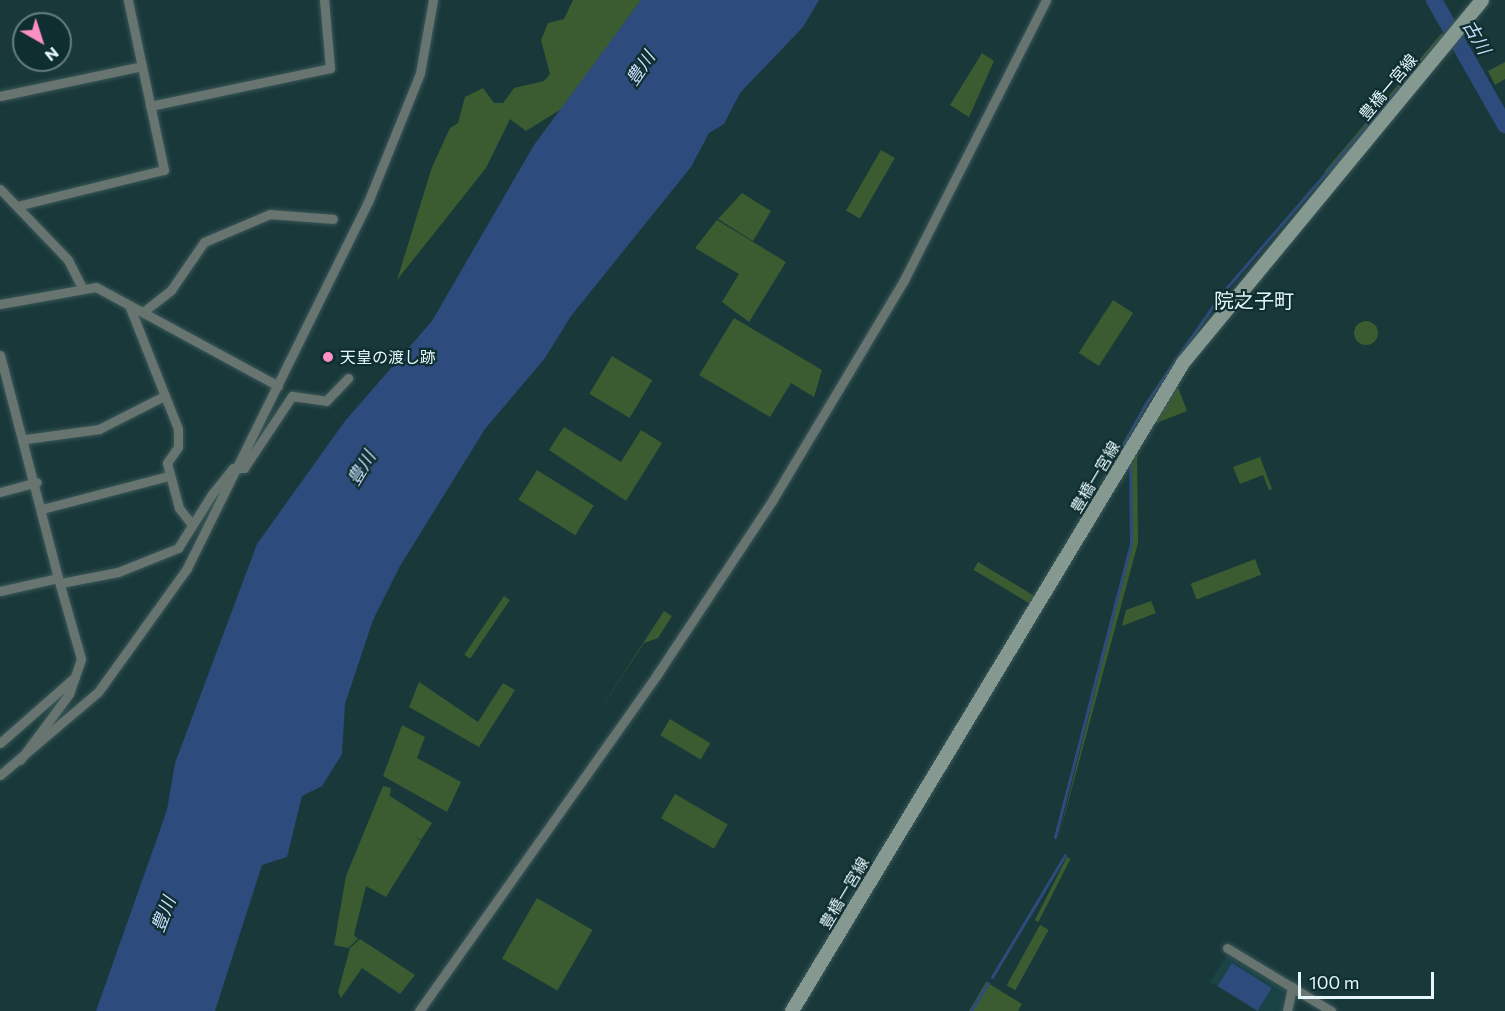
<!DOCTYPE html>
<meta charset="utf-8">
<style>
body{margin:0}
#map{position:relative;width:1505px;height:1011px;overflow:hidden;background:#19383a;font-family:Commissioner,"Noto Sans JP",sans-serif}
div>[style]{position:absolute}
.built>*{inset:0;background:#194345}
.green>*{inset:0;background:#3a5c30;transform-origin:0 0}
.round{border-radius:50%}
.water>*{inset:0;background:#2d4b7c;transform-origin:0 0}
.stream>*{height:3px;margin:-1.5px;padding:0 1.5px;transform-origin:1.5px;border-radius:1.5px;background:#2d4b7c}
.river>*{height:16px;margin:-8px;padding:0 8px;transform-origin:8px;border-radius:8px;background:#2d4b7c}
.roads{filter:drop-shadow(0 0 2px #3a5758) drop-shadow(0 0 2px #3a5758)}
.minor>*{height:9px;margin:-4.5px;padding:0 4.5px;transform-origin:4.5px;border-radius:4.5px;background:#68746f}
.secondary>*{height:14px;margin:-7px;padding:0 7px;transform-origin:7px;border-radius:7px;background:#869991}
.dots>*{width:16px;height:16px;translate:-50% -50%;box-sizing:border-box;border:3px solid #0f2e30;border-radius:50%}
span{translate:-50% -50%;white-space:nowrap;text-align:center;line-height:1.15;-webkit-text-stroke:4.5px #0f2e30;paint-order:stroke}
.street-label{font-size:16px;color:#e5f7f8}
.poi-label{font-size:16px;color:#e5f7f8}
.left{translate:0 -50%;text-align:left}
.water-label{font-size:18px;color:#cbdefe;font-style:italic}
.quarter-label{font-size:20px;color:#e5f7f8}
.north{position:absolute;left:12px;top:12px;width:60px;height:60px;box-sizing:border-box;background:#0f2e30;border:2px solid #657e80;border-radius:50%;rotate:141deg;font-size:16px;font-weight:700;line-height:24px;text-align:center;color:#e5f7f8}
.north::after{content:'';display:block;margin:auto;width:21px;height:27px;background:#fc8fc3;clip-path:polygon(50% 0,100% 100%,50% 72%,0 100%)}
.scale{position:absolute;left:1298px;top:972px;width:136px;height:27px;box-sizing:border-box;border:3px solid #e5f7f8;border-top:0;padding-left:8px;font-size:18px;line-height:21px;white-space:nowrap;color:#e5f7f8;-webkit-text-stroke:4px #0f2e30;paint-order:stroke}
</style>
<div id="map">
<div class="built">
<i style="clip-path:polygon(1227px 955px,1283px 989px,1282px 1011px,1257px 1011px,1210px 982px)"></i>
</div>
<div class="green">
<i style="clip-path:polygon(573px 0,641px 0,563px 108px,526px 131px,510px 119px,486px 168px,397px 280px,432px 167px,450px 128px,458px 123px,465px 97px,483px 88px,494px 103px,503px 103px,514px 88px,544px 81px,550px 74px,541px 40px,548px 23px,564px 19px)"></i>
<i style="clip-path:polygon(1442px 33px,1445px 39px,1330px 173px,1324px 172px)"></i>
<i style="clip-path:polygon(982px 53px,994px 61px,969px 117px,950px 105px)"></i>
<i style="clip-path:polygon(1505px 62px,1505px 79px,1495px 85px,1488px 71px)"></i>
<i style="left:881px;top:150px;width:16px;height:70px;rotate:30deg"></i>
<i style="clip-path:polygon(742px 193px,771px 211px,753px 241px,718px 219px)"></i>
<i style="clip-path:polygon(717px 220px,786px 262px,749px 322px,722px 302px,739px 274px,695px 248px)"></i>
<i style="left:1113px;top:300px;width:24px;height:63px;rotate:33deg"></i>
<i style="clip-path:polygon(734px 318px,822px 370px,814px 397px,791px 383px,770px 417px,699px 375px)"></i>
<i class="round" style="left:1354px;top:321px;width:24px;height:24px"></i>
<i style="left:612px;top:356px;width:47px;height:44px;rotate:31deg"></i>
<i style="clip-path:polygon(1176px 382px,1187px 411px,1149px 426px)"></i>
<i style="clip-path:polygon(564px 427px,621px 462px,641px 430px,662px 443px,626px 501px,549px 450px)"></i>
<i style="clip-path:polygon(1137px 447px,1138px 543px,1058px 840px,1132px 543px,1131px 458px)"></i>
<i style="clip-path:polygon(1260px 457px,1272px 489px,1269px 490px,1263px 475px,1240px 484px,1233px 467px)"></i>
<i style="left:537px;top:470px;width:67px;height:35px;rotate:32deg"></i>
<i style="left:1255px;top:559px;width:17px;height:69px;rotate:69deg"></i>
<i style="left:978px;top:562px;width:66px;height:9px;rotate:31deg"></i>
<i style="left:504px;top:596px;width:7px;height:71px;rotate:34deg"></i>
<i style="clip-path:polygon(1151px 601px,1156px 613px,1122px 626px,1126px 610px)"></i>
<i style="clip-path:polygon(664px 611px,672px 616px,658px 638px,644px 643px,588px 728px)"></i>
<i style="clip-path:polygon(419px 682px,478px 722px,503px 683px,515px 690px,479px 747px,409px 707px)"></i>
<i style="left:670px;top:719px;width:47px;height:19px;rotate:31deg"></i>
<i style="clip-path:polygon(402px 725px,425px 737px,417px 758px,461px 782px,447px 812px,383px 776px)"></i>
<i style="clip-path:polygon(383px 786px,391px 788px,389px 801px,390px 796px,432px 823px,421px 840px,414px 836px,421px 841px,386px 897px,366px 886px,354px 935px,358px 939px,348px 948px,334px 945px,346px 876px)"></i>
<i style="left:675px;top:794px;width:61px;height:28px;rotate:30deg"></i>
<i style="left:1067px;top:857px;width:4px;height:71px;rotate:27deg"></i>
<i style="left:537px;top:898px;width:64px;height:70px;rotate:30deg"></i>
<i style="left:1040px;top:925px;width:10px;height:69px;rotate:29deg"></i>
<i style="clip-path:polygon(360px 939px,415px 975px,400px 994px,362px 968px,341px 998px,338px 992px,350px 948px)"></i>
<i style="clip-path:polygon(986px 982px,1022px 1004px,1018px 1011px,969px 1011px)"></i>
</div>
<div class="water">
<i style="clip-path:polygon(641px 0,819px 0,803px 27px,740px 93px,724px 124px,709px 133px,691px 167px,571px 316px,545px 358px,485px 429px,400px 566px,373px 620px,345px 704px,342px 754px,322px 786px,302px 796px,287px 857px,262px 865px,215px 1011px,96px 1011px,167px 810px,175px 763px,257px 544px,345px 421px,432px 321px,534px 145px)"></i>
<i style="left:1232px;top:963px;width:47px;height:27px;rotate:32deg"></i>
</div>
<div class="stream">
<i style="left:1125px;top:453px;width:6px;rotate:-149deg"></i>
<i style="left:1120px;top:450px;width:54px;rotate:-61deg"></i>
<i style="left:1146px;top:403px;width:134px;rotate:-55.4deg"></i>
<i style="left:1222px;top:293px;width:341px;rotate:-49.2deg"></i>
<i style="left:1055px;top:837px;width:304px;rotate:-75.5deg"></i>
<i style="left:1131px;top:543px;width:86px;rotate:-90.7deg"></i>
<i style="left:992px;top:977px;width:142px;rotate:-59.1deg"></i>
<i style="left:971px;top:1011px;width:33px;rotate:-59deg"></i>
</div>
<div class="river">
<i style="left:1434px;top:0;width:144px;rotate:60.4deg"></i>
</div>
<div class="roads">
<div class="minor">
<i style="left:0;top:96px;width:145px;rotate:-11.9deg"></i>
<i style="left:150px;top:106px;width:184px;rotate:-11.9deg"></i>
<i style="left:330px;top:68px;width:68px;rotate:-95deg"></i>
<i style="left:0;top:189px;width:98px;rotate:46.2deg"></i>
<i style="left:68px;top:260px;width:29px;rotate:63deg"></i>
<i style="left:17px;top:206px;width:151px;rotate:-13.8deg"></i>
<i style="left:164px;top:170px;width:174px;rotate:-102deg"></i>
<i style="left:0;top:304px;width:97px;rotate:-10deg"></i>
<i style="left:96px;top:287px;width:207px;rotate:28.5deg"></i>
<i style="left:129px;top:305px;width:133px;rotate:68.4deg"></i>
<i style="left:178px;top:429px;width:18px;rotate:90deg"></i>
<i style="left:178px;top:447px;width:19px;rotate:125deg"></i>
<i style="left:167px;top:463px;width:47px;rotate:75.1deg"></i>
<i style="left:179px;top:508px;width:18px;rotate:52deg"></i>
<i style="left:143px;top:312px;width:36px;rotate:-38deg"></i>
<i style="left:171px;top:290px;width:58px;rotate:-55.5deg"></i>
<i style="left:204px;top:242px;width:72px;rotate:-23deg"></i>
<i style="left:270px;top:214px;width:63px;rotate:4.5deg"></i>
<i style="left:0;top:355px;width:230px;rotate:75.4deg"></i>
<i style="left:26px;top:439px;width:74px;rotate:-7.8deg"></i>
<i style="left:99px;top:429px;width:73px;rotate:-26.9deg"></i>
<i style="left:0;top:492px;width:38px;rotate:-15deg"></i>
<i style="left:42px;top:509px;width:131px;rotate:-14.6deg"></i>
<i style="left:61px;top:583px;width:58px;rotate:-10.9deg"></i>
<i style="left:118px;top:572px;width:65px;rotate:-21.8deg"></i>
<i style="left:178px;top:548px;width:64px;rotate:-57.8deg"></i>
<i style="left:212px;top:494px;width:33px;rotate:-51deg"></i>
<i style="left:233px;top:468px;width:11px"></i>
<i style="left:244px;top:468px;width:87px;rotate:-56.3deg"></i>
<i style="left:292px;top:396px;width:34px;rotate:8deg"></i>
<i style="left:326px;top:401px;width:32px;rotate:-46deg"></i>
<i style="left:0;top:591px;width:59px;rotate:-12.6deg"></i>
<i style="left:58px;top:578px;width:84px;rotate:74.1deg"></i>
<i style="left:81px;top:659px;width:37px;rotate:109deg"></i>
<i style="left:69px;top:694px;width:82px;rotate:126.6deg"></i>
<i style="left:0;top:743px;width:100px;rotate:-41.3deg"></i>
<i style="left:0;top:775px;width:128px;rotate:-40.3deg"></i>
<i style="left:98px;top:692px;width:153px;rotate:-54.3deg"></i>
<i style="left:187px;top:568px;width:408px;rotate:-63.7deg"></i>
<i style="left:368px;top:202px;width:139px;rotate:-68deg"></i>
<i style="left:420px;top:73px;width:74px;rotate:-79.9deg"></i>
<i style="left:1227px;top:948px;width:122px;rotate:31.2deg"></i>
<i style="left:419px;top:1011px;width:414px;rotate:-54.7deg"></i>
<i style="left:658px;top:673px;width:209px;rotate:-56.5deg"></i>
<i style="left:773px;top:499px;width:255px;rotate:-59.1deg"></i>
<i style="left:904px;top:280px;width:314px;rotate:-63.1deg"></i>
<i style="left:1287px;top:1011px;width:25px;rotate:-78deg"></i>
</div>
<div class="secondary">
<i style="left:792px;top:1011px;width:757px;rotate:-58.89deg"></i>
<i style="left:1183px;top:363px;width:470px;rotate:-50.5deg"></i>
</div>
</div>
<div class="dots">
<i style="left:328px;top:357px;background:#fc8fc3"></i>
</div>
<div class="street-label">
<span style="left:1388px;top:87px;rotate:-50deg">豊橋一宮線</span>
<span style="left:1095px;top:477px;rotate:-59deg">豊橋一宮線</span>
<span style="left:844px;top:893px;rotate:-59deg">豊橋一宮線</span>
</div>
<div class="poi-label">
<span class="left" style="left:340px;top:357px">天皇の渡し跡</span>
</div>
<div class="water-label">
<span style="left:1477px;top:37px;rotate:60deg">古川</span>
<span style="left:640px;top:68px;rotate:-56deg">豊川</span>
<span style="left:361px;top:468px;rotate:-59deg">豊川</span>
<span style="left:163px;top:914px;rotate:-69deg">豊川</span>
</div>
<div class="quarter-label">
<span style="left:1254px;top:300px">院之子町</span>
</div>
<div class="north">N</div>
<div class="scale">100 m</div>
</div>
